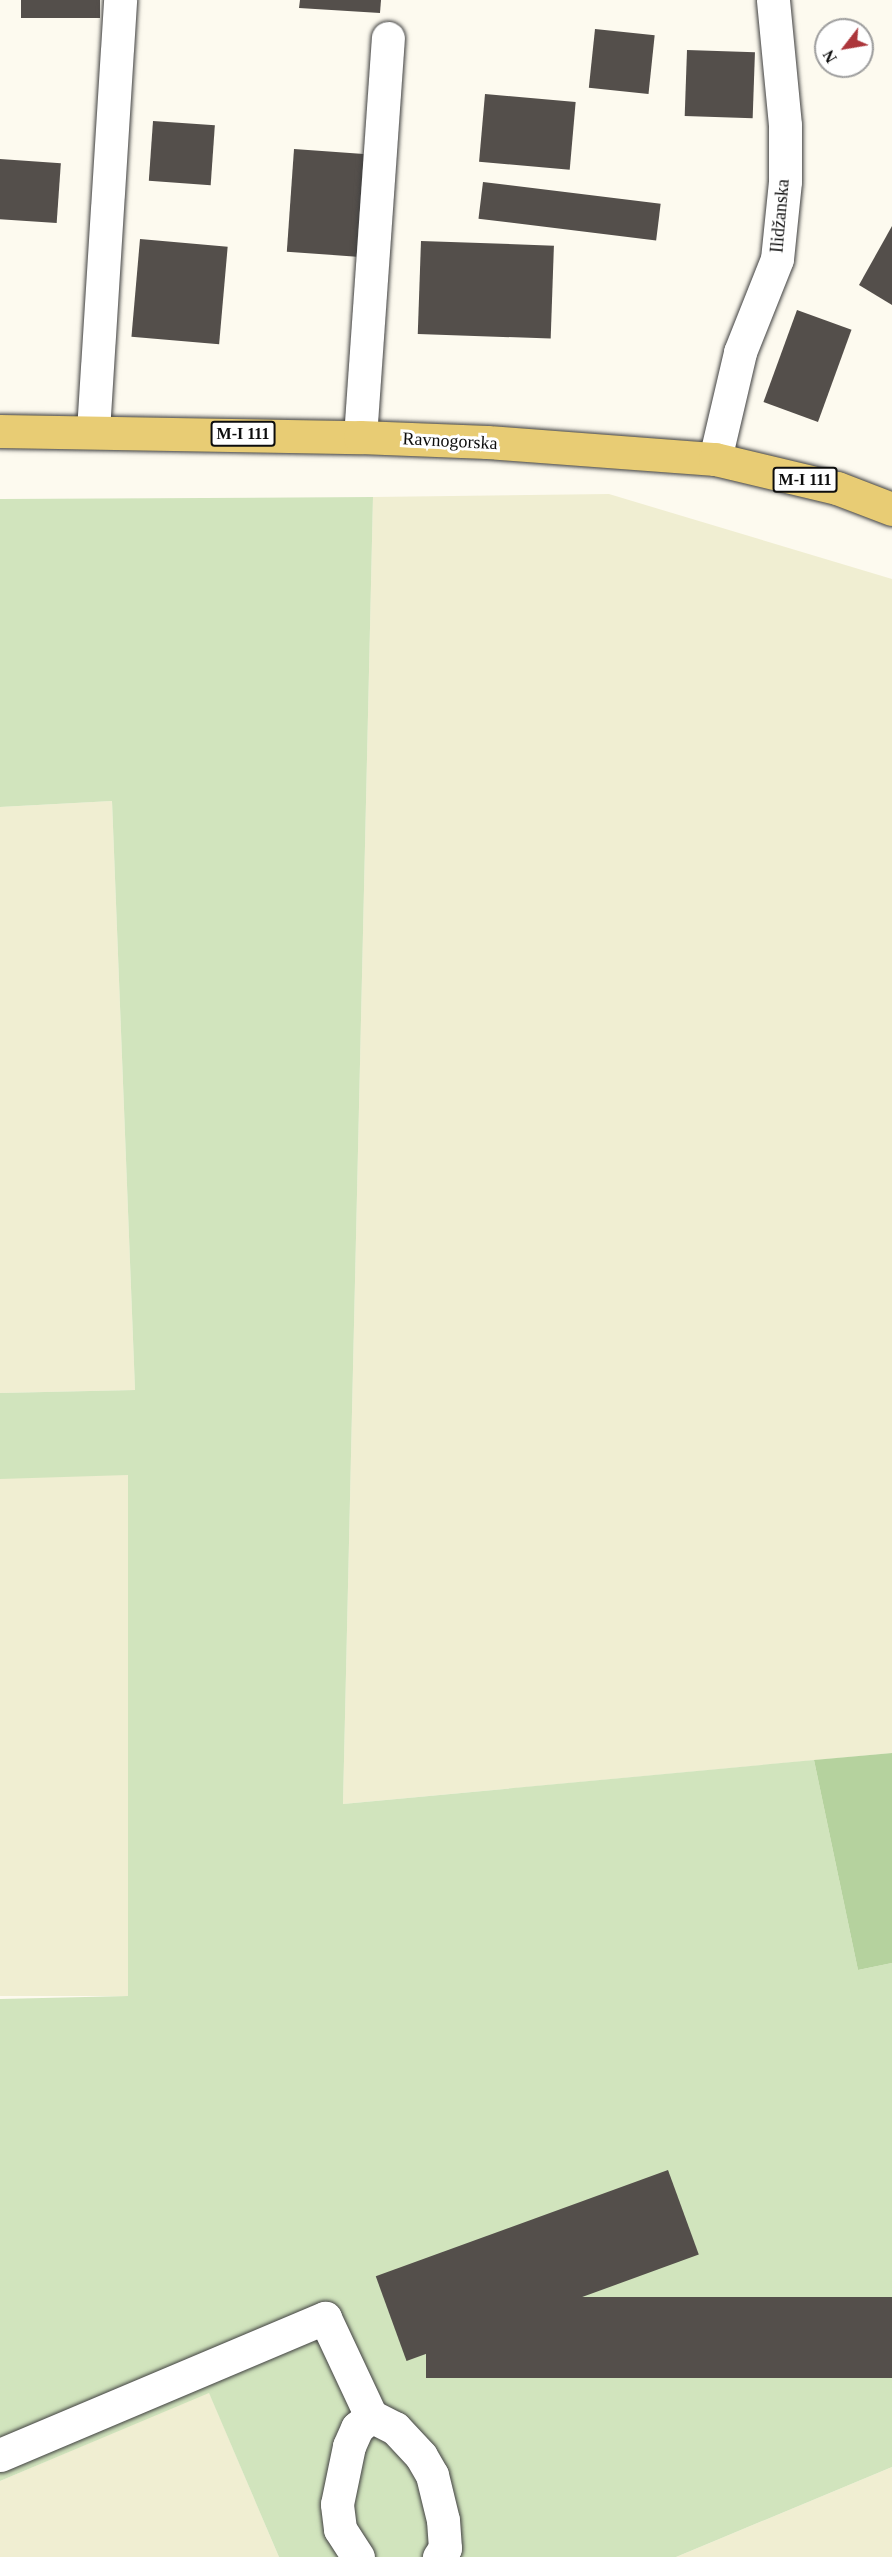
<!DOCTYPE html>
<meta charset="utf-8">
<style>
body{margin:0}
#map{position:relative;width:892px;height:2557px;overflow:hidden;background:#fdfaef;font-family:"Times New Roman",serif}
div>[style]{position:absolute}
.farmland>*{inset:0;background:#f0eed2;transform-origin:0 0}
.green>*{inset:0;background:#d1e4bd}
.forest>*{inset:0;background:#b5d29e}
.building>*{inset:0;background:#544f4b;transform-origin:0 0}
.roads{filter:drop-shadow(0 0 2px #404040) drop-shadow(0 0 2px #404040)}
.minor>*{height:33px;margin:-16.5px;padding:0 16.5px;transform-origin:16.5px;border-radius:16.5px;background:#fff}
.primary>*{height:33px;margin:-16.5px;padding:0 16.5px;transform-origin:16.5px;border-radius:16.5px;background:#e8cc74}
span{translate:-50% -50%;white-space:nowrap;text-align:center;line-height:1.15;-webkit-text-stroke:6px #fff;paint-order:stroke}
.shield-label span{padding:2px 4px;background:#fff;border:2px solid;border-radius:4px;-webkit-text-stroke-width:0}
.shield-label{font-size:16px;color:#0d0d0d;font-weight:700}
.street-label{font-size:18px;color:#0d0d0d}
.north{position:absolute;left:814px;top:18px;width:60px;height:60px;box-sizing:border-box;background:#fff;border:2px solid #9e9e9e;border-radius:50%;rotate:239deg;font-size:16px;font-weight:700;line-height:24px;text-align:center;color:#0d0d0d}
.north::after{content:'';display:block;margin:auto;width:21px;height:27px;background:#ac363b;clip-path:polygon(50% 0,100% 100%,50% 72%,0 100%)}
</style>
<div id="map">
<div class="farmland">
<i style="clip-path:polygon(609px 494px,892px 579px,892px 1753px,343px 1804px,373px 497px)"></i>
<i style="clip-path:polygon(112px 801px,135px 1390px,0 1393px,0 807px)"></i>
<i style="left:128px;top:1475px;width:521px;height:128px;rotate:90deg"></i>
<i style="clip-path:polygon(209px 2392px,279px 2557px,0 2557px,0 2481px)"></i>
<i style="clip-path:polygon(892px 2467px,892px 2557px,676px 2557px)"></i>
</div>
<div class="green">
<i style="clip-path:polygon(373px 497px,343px 1804px,814px 1760px,858px 1970px,892px 1963px,892px 2467px,676px 2557px,279px 2557px,209px 2393px,0 2481px,0 1999px,128px 1996px,128px 1475px,0 1479px,0 1393px,135px 1390px,112px 801px,0 807px,0 499px)"></i>
</div>
<div class="forest">
<i style="clip-path:polygon(892px 1753px,892px 1963px,858px 1970px,814px 1760px)"></i>
</div>
<div class="building">
<i style="left:21px;top:0;width:79px;height:18px"></i>
<i style="clip-path:polygon(300px 0,381px 0,380px 13px,299px 8px)"></i>
<i style="left:595px;top:29px;width:60px;height:59px;rotate:6deg"></i>
<i style="left:687px;top:50px;width:68px;height:66px;rotate:2deg"></i>
<i style="left:485px;top:94px;width:91px;height:68px;rotate:5deg"></i>
<i style="left:153px;top:121px;width:62px;height:60px;rotate:4deg"></i>
<i style="left:294px;top:149px;width:70px;height:103px;rotate:4deg"></i>
<i style="left:0;top:159px;width:61px;height:60px;rotate:4deg"></i>
<i style="left:483px;top:182px;width:179px;height:37px;rotate:7deg"></i>
<i style="clip-path:polygon(892px 226px,892px 305px,859px 285px)"></i>
<i style="left:140px;top:239px;width:88px;height:98px;rotate:5deg"></i>
<i style="left:421px;top:241px;width:133px;height:93px;rotate:2deg"></i>
<i style="left:797px;top:310px;width:58px;height:98px;rotate:20deg"></i>
<i style="left:668px;top:2170px;width:90px;height:311px;rotate:70deg"></i>
<i style="left:892px;top:2297px;width:81px;height:466px;rotate:90deg"></i>
</div>
<div class="roads">
<div class="minor">
<i style="left:93px;top:431px;width:432px;rotate:-86.4deg"></i>
<i style="left:360px;top:437px;width:400px;rotate:-86deg"></i>
<i style="left:715px;top:459px;width:110px;rotate:-76.8deg"></i>
<i style="left:740px;top:352px;width:100px;rotate:-68.3deg"></i>
<i style="left:777px;top:259px;width:78px;rotate:-84.1deg"></i>
<i style="left:785px;top:181px;width:56px;rotate:-90deg"></i>
<i style="left:785px;top:125px;width:126px;rotate:-95.5deg"></i>
<i style="left:0;top:2455px;width:353px;rotate:-22.9deg"></i>
<i style="left:325px;top:2318px;width:108px;rotate:64.9deg"></i>
<i style="left:358px;top:2557px;width:33px;rotate:-123deg"></i>
<i style="left:340px;top:2529px;width:25px;rotate:-97deg"></i>
<i style="left:337px;top:2504px;width:59px;rotate:-78.3deg"></i>
<i style="left:349px;top:2446px;width:20px;rotate:-66deg"></i>
<i style="left:357px;top:2428px;width:18px;rotate:-41deg"></i>
<i style="left:371px;top:2416px;width:27px;rotate:27deg"></i>
<i style="left:395px;top:2428px;width:38px;rotate:47deg"></i>
<i style="left:421px;top:2456px;width:22px;rotate:60deg"></i>
<i style="left:432px;top:2475px;width:46px;rotate:76.3deg"></i>
<i style="left:443px;top:2520px;width:28px;rotate:86deg"></i>
<i style="left:445px;top:2548px;width:11px;rotate:124deg"></i>
</div>
<div class="primary">
<i style="left:0;top:431px;width:360px;rotate:1deg"></i>
<i style="left:360px;top:437px;width:127px;rotate:2.3deg"></i>
<i style="left:487px;top:442px;width:229px;rotate:4.3deg"></i>
<i style="left:715px;top:459px;width:125px;rotate:13.4deg"></i>
<i style="left:837px;top:488px;width:59px;rotate:20.9deg"></i>
</div>
</div>
<div class="shield-label">
<span style="left:243px;top:434px">M-I 111</span>
<span style="left:805px;top:480px">M-I 111</span>
</div>
<div class="street-label">
<span style="left:780px;top:216px;rotate:-85deg">Ilidžanska</span>
<span style="left:450px;top:441px;rotate:3deg">Ravnogorska</span>
</div>
<div class="north">N</div>
</div>
